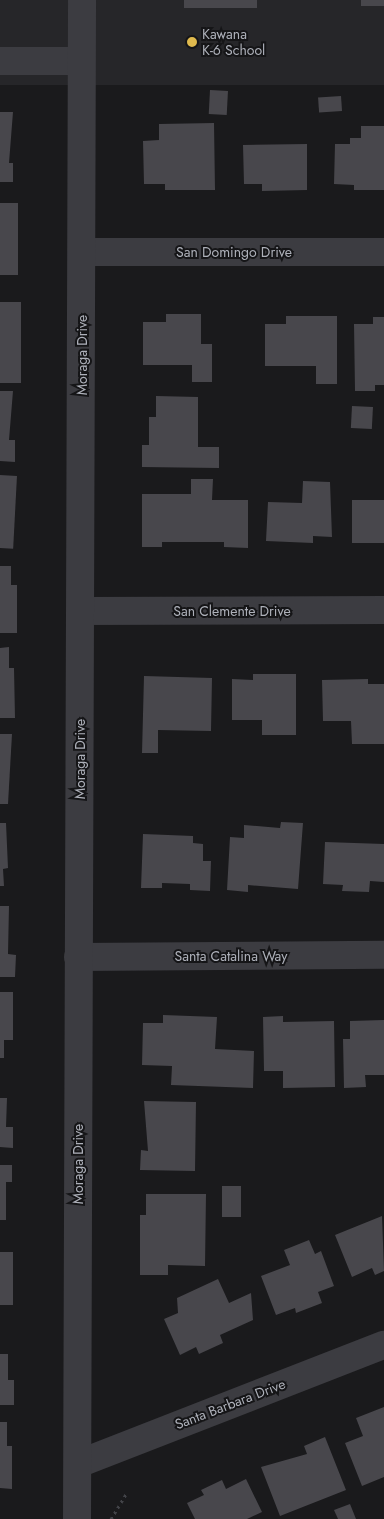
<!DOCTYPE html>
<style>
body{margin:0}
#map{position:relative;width:384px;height:1519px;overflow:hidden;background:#1a1a1c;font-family:Jost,sans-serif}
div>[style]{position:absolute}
.built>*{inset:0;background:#262629;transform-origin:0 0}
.building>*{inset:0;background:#48474c;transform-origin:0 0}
.path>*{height:3px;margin-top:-1.5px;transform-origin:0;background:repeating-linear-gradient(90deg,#424348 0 2.5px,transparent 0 6.5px)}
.minor>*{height:28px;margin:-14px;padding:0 14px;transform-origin:14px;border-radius:14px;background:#3c3c41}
.dots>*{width:14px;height:14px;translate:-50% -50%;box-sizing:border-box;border:2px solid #151517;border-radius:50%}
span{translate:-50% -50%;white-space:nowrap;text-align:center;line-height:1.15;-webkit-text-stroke:4px #151517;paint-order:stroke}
.poi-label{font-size:14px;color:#aeb1ba}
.left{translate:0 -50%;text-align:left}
.street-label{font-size:14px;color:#aeb1ba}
</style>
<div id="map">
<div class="built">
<i style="left:0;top:0;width:384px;height:85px"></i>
</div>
<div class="building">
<i style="left:184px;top:0;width:73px;height:8px"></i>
<i style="left:361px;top:0;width:23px;height:6px"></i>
<i style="left:210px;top:90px;width:18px;height:24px;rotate:3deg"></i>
<i style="left:341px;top:96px;width:15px;height:23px;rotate:86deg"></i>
<i style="clip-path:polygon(0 112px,13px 112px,9px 163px,13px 163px,13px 182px,0 182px)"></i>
<i style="clip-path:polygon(214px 123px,215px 190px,165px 190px,165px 184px,144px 184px,143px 141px,159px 140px,159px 124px)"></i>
<i style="clip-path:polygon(361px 126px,384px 126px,384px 190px,354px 190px,354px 185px,334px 184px,335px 144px,350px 144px,350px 138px,361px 138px)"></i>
<i style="clip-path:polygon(307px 144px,307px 190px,262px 191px,262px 184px,244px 184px,243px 145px)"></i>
<i style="left:0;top:203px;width:18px;height:72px"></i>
<i style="left:0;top:302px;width:21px;height:81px"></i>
<i style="clip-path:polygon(166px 314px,201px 314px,201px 344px,212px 344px,212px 382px,192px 382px,192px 365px,143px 365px,143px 322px,166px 322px)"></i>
<i style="clip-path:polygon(286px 316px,337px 316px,337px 384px,316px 384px,316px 366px,265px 366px,265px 324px,286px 324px)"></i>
<i style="clip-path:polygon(373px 317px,384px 317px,384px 385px,375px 385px,375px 391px,355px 391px,354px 324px,373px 324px)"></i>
<i style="clip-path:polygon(0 391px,13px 391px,9px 440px,15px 440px,15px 462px,0 461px)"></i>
<i style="clip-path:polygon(156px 396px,198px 397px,198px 447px,219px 447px,219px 468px,142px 467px,142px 445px,149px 445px,149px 417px,156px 417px)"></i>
<i style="left:352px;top:406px;width:21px;height:22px;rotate:3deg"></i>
<i style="left:0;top:475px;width:17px;height:73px;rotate:3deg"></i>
<i style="clip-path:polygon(191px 479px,213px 479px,212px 500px,248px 500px,248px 548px,224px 547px,224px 542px,162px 542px,162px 547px,142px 547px,142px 494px,191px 494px)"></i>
<i style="clip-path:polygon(303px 481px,330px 482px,332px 537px,313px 536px,313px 543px,266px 541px,268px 502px,302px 503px)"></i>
<i style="left:352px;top:500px;width:32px;height:43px"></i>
<i style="clip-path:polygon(0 566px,11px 566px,11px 585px,17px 585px,17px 633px,0 633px)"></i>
<i style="clip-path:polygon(9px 647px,9px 668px,14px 668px,15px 718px,0 718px,0 648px)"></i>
<i style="clip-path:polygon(253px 674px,296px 674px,296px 735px,262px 735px,262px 720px,232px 720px,232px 679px,253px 680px)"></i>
<i style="clip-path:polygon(144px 676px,212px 678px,211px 731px,158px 730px,158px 753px,142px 753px)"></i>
<i style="clip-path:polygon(368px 679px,368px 684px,384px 684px,384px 744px,352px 744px,351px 721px,323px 721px,322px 680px)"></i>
<i style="clip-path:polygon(0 734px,12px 734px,8px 804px,0 804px)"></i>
<i style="clip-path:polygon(281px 822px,303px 823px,298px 889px,248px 885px,248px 892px,227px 890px,230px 837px,244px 838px,244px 825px,280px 828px)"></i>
<i style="clip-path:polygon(0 823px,6px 823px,8px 868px,3px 869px,4px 886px,0 886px)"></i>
<i style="clip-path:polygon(143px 834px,193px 836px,193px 843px,203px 844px,203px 861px,211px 861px,210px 891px,190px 890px,190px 884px,162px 883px,162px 888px,141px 888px)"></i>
<i style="clip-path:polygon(325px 842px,384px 844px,384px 882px,370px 881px,369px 892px,342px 891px,343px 885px,323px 884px)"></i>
<i style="clip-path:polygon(0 906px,9px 906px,8px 954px,16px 955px,15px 977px,0 977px)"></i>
<i style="clip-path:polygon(0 992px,13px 992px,13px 1040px,4px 1040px,4px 1058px,0 1058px)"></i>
<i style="clip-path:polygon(163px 1015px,217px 1017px,215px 1049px,254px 1051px,253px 1088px,171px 1085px,172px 1066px,142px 1065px,143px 1023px,163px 1023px)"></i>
<i style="clip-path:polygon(283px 1016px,283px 1022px,334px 1021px,335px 1087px,283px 1088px,283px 1071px,264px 1071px,263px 1017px)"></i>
<i style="clip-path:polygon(384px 1020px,384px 1075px,365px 1075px,366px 1087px,344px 1088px,343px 1039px,350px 1039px,350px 1021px)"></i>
<i style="clip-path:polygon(0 1098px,7px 1098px,6px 1127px,13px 1127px,13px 1148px,0 1147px)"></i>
<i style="clip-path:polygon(144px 1101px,196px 1102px,195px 1171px,140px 1170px,141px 1150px,148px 1151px)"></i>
<i style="clip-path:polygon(0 1165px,12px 1165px,12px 1182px,6px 1182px,6px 1220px,0 1220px)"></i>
<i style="left:222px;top:1186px;width:19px;height:31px"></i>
<i style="clip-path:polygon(146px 1194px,206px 1194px,205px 1266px,168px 1265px,168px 1275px,140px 1275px,140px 1215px,146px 1215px)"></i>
<i style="clip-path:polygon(382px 1216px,384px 1271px,375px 1275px,372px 1268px,352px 1277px,335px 1235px)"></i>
<i style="clip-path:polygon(309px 1240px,315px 1254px,321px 1251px,334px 1286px,318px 1292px,322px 1303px,296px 1313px,295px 1308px,276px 1315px,261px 1276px,290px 1265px,284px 1250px)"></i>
<i style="left:0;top:1252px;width:13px;height:53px"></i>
<i style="clip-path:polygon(218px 1279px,229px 1303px,251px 1293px,253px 1320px,220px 1335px,223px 1343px,199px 1354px,196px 1347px,180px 1355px,164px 1319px,178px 1313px,177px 1298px)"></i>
<i style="clip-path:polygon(0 1354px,8px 1354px,8px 1380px,14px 1380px,14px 1405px,0 1405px)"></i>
<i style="clip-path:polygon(384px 1407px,384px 1477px,362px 1486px,345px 1443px,363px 1436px,356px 1418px)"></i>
<i style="clip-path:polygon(0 1422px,7px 1422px,7px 1446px,12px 1446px,12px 1489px,0 1488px)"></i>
<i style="clip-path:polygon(325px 1437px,346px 1490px,280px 1516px,261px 1467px,307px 1454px,304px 1446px)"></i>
<i style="clip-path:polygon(246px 1479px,262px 1512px,247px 1519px,195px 1519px,187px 1503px,204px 1495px,201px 1490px,222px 1480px,226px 1489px)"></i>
<i style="clip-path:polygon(350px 1504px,356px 1519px,338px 1519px,334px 1510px)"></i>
</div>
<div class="path">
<i style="left:111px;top:1519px;width:31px;rotate:-59deg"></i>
</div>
<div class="minor">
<i style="left:0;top:61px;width:81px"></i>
<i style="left:83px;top:252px;width:301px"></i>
<i style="left:81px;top:611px;width:303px;rotate:-0.2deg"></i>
<i style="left:78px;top:957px;width:306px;rotate:-0.4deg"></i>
<i style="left:78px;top:1464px;width:328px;rotate:-21.3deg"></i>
<i style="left:77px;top:1519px;width:1519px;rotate:-89.81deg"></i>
</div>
<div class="dots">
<i style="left:192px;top:42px;background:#e0ba4e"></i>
</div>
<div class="poi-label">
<span class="left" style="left:202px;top:42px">Kawana<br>K-6 School</span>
</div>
<div class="street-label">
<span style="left:234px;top:252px">San Domingo Drive</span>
<span style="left:82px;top:355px;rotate:-90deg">Moraga Drive</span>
<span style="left:232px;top:611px">San Clemente Drive</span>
<span style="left:80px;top:759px;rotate:-90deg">Moraga Drive</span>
<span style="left:231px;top:956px">Santa Catalina Way</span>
<span style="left:78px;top:1164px;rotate:-90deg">Moraga Drive</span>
<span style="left:230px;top:1404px;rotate:-21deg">Santa Barbara Drive</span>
</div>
</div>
